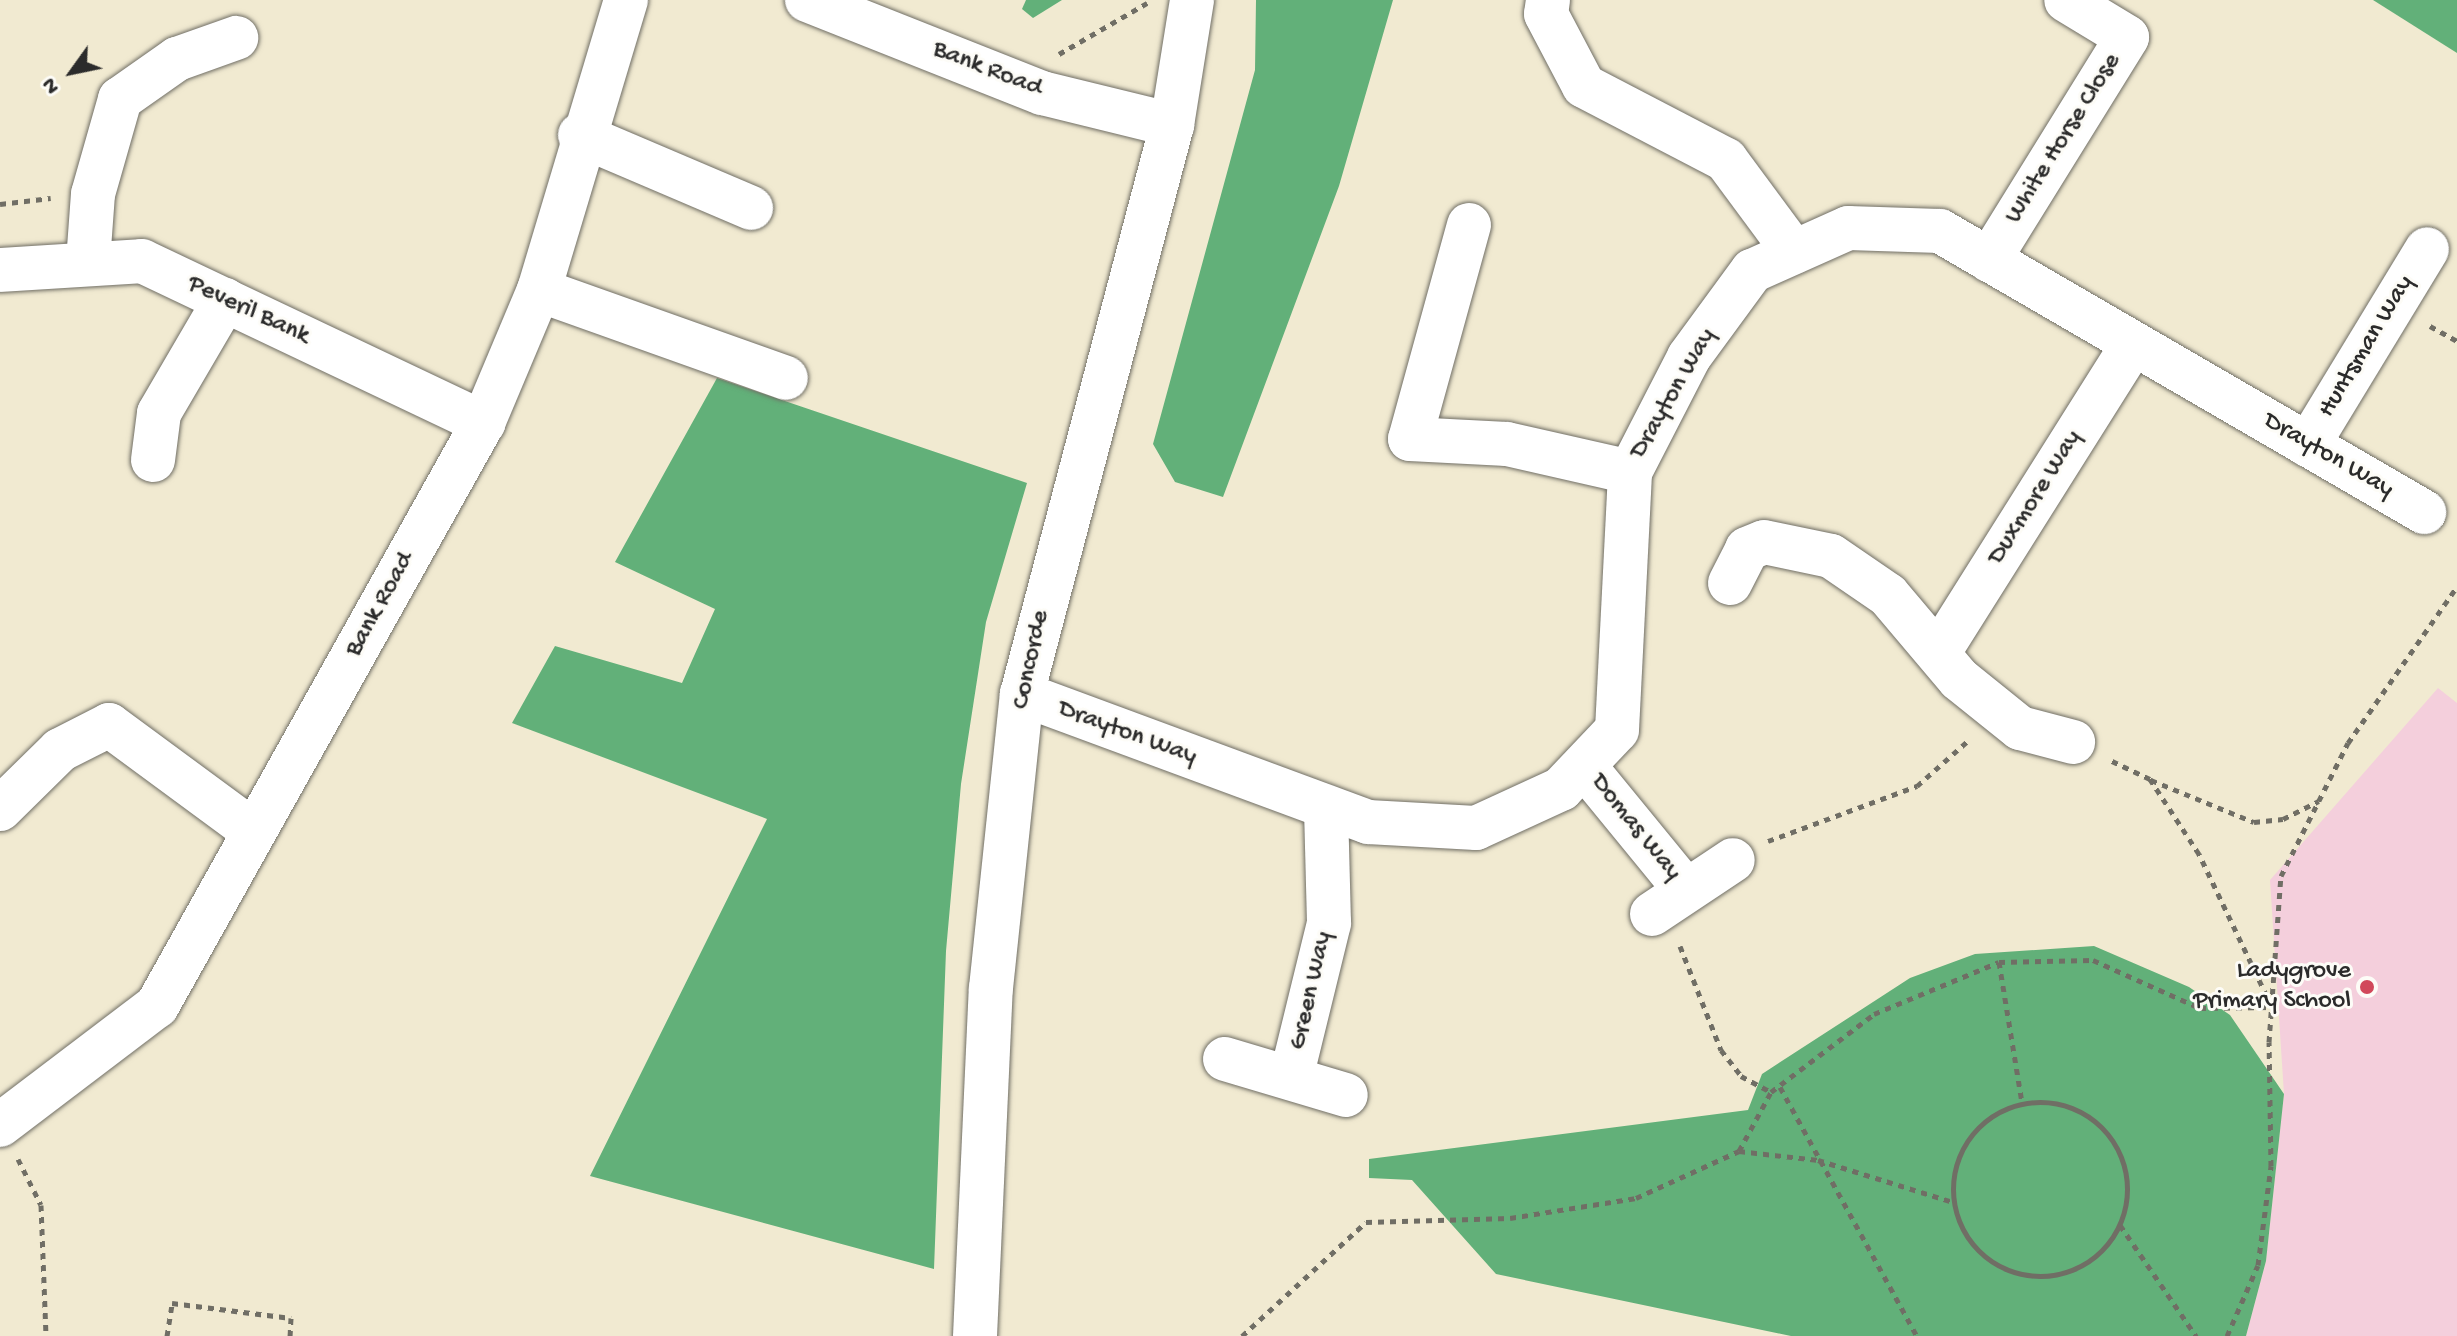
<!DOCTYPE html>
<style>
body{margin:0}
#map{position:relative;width:2457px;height:1336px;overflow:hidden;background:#f1ead1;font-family:"Gochi Hand",sans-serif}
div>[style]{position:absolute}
.built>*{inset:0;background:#f4cfdc}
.forest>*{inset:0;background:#62b079}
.path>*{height:5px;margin-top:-2.5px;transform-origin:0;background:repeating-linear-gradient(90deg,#706e65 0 6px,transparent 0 12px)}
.path>.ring{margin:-2.5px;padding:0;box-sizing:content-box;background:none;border:5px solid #706e65;border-radius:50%}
.roads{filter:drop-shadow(0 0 2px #706e65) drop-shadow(0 0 2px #706e65)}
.minor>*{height:44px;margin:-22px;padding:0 22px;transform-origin:22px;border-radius:22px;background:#fff}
.dots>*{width:22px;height:22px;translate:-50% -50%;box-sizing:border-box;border:4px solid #fdfcf7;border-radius:50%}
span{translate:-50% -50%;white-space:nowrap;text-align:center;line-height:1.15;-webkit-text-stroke:6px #fdfcf7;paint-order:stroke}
.street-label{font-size:26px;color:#2b2b2b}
.poi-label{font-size:26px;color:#2b2b2b}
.right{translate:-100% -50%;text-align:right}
.north{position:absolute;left:32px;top:32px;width:80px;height:80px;-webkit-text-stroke:6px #fdfcf7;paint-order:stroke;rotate:237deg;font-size:22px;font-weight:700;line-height:32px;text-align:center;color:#2b2b2b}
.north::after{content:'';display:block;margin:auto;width:28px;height:36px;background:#2b2b2b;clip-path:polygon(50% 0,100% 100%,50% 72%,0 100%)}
</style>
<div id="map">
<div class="built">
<i style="clip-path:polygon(2438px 688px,2457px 703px,2457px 1336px,2246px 1336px,2266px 1261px,2284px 1094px,2270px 880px)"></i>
</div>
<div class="forest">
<i style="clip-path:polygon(1026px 0,1062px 0,1033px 18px,1022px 9px)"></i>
<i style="clip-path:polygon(1256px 0,1393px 0,1339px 186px,1223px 497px,1175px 482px,1153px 444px,1255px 70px)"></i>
<i style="clip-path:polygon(2373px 0,2457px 0,2457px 53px)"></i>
<i style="clip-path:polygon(717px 378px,1027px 483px,986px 622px,961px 784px,946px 951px,934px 1269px,590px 1176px,767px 819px,512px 723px,555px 646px,682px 683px,715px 609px,615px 562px)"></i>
<i style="clip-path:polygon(2094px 946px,2189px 987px,2230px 1015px,2284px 1094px,2266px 1261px,2246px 1336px,1791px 1336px,1496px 1274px,1412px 1180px,1369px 1178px,1369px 1159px,1748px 1110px,1762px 1074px,1910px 978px,1975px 954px)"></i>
</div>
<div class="path">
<i style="left:1059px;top:54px;width:102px;rotate:-30.1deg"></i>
<i style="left:0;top:204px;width:51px;rotate:-6.7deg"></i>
<i style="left:2430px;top:326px;width:31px;rotate:29deg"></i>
<i style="left:2151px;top:780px;width:111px;rotate:22.2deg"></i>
<i style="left:2254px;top:822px;width:29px;rotate:-6deg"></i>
<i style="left:2283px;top:819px;width:40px;rotate:-26.6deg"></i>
<i style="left:1768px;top:841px;width:159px;rotate:-20.3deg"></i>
<i style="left:1917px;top:786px;width:71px;rotate:-41.6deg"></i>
<i style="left:1680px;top:946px;width:112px;rotate:68.5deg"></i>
<i style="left:1721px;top:1050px;width:33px;rotate:52deg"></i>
<i style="left:1741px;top:1076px;width:34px;rotate:28deg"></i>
<i style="left:1999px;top:962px;width:143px;rotate:80.7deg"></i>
<i style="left:1780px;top:1087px;width:284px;rotate:61.2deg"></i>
<i class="ring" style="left:1953px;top:1102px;width:169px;height:169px"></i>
<i style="left:1739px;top:1151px;width:67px;rotate:-61.5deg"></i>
<i style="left:1771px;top:1092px;width:129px;rotate:-37.1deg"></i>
<i style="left:1874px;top:1014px;width:135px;rotate:-22.6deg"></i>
<i style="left:1999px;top:962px;width:94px;rotate:-1.2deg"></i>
<i style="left:2093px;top:960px;width:117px;rotate:24.2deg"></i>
<i style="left:2200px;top:1008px;width:72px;rotate:-0.8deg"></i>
<i style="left:2272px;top:1007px;width:170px;rotate:-115.5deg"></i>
<i style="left:2199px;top:854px;width:90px;rotate:-123.2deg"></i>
<i style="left:2150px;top:779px;width:44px;rotate:-154.6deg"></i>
<i style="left:18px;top:1159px;width:51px;rotate:63.4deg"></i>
<i style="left:41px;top:1205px;width:131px;rotate:87.8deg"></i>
<i style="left:2120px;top:1225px;width:135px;rotate:55.6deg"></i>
<i style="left:167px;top:1336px;width:33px;rotate:-81deg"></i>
<i style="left:172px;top:1303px;width:120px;rotate:7.2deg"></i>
<i style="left:291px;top:1318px;width:18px;rotate:93deg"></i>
<i style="left:1242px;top:1336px;width:168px;rotate:-42.6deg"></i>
<i style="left:1366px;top:1222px;width:144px;rotate:-1.6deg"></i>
<i style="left:1510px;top:1218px;width:128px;rotate:-9deg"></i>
<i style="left:1636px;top:1198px;width:113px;rotate:-24.5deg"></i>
<i style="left:1739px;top:1151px;width:80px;rotate:6.5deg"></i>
<i style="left:1818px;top:1160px;width:141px;rotate:17.3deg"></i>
<i style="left:2227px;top:1336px;width:77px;rotate:-66.4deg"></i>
<i style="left:2258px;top:1265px;width:100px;rotate:-82.5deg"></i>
<i style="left:2271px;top:1166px;width:124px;rotate:-90.9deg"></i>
<i style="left:2269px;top:1042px;width:166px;rotate:-85.9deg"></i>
<i style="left:2281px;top:876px;width:149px;rotate:-63.3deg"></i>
<i style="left:2348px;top:743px;width:190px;rotate:-55.1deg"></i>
</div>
<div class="roads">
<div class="minor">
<i style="left:807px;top:0;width:253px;rotate:21.6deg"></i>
<i style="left:1042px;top:93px;width:134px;rotate:13.8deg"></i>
<i style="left:1548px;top:0;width:14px;rotate:98deg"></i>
<i style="left:1546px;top:14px;width:81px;rotate:62.2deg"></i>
<i style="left:1584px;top:86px;width:160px;rotate:27.5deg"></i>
<i style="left:1726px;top:160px;width:114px;rotate:53.5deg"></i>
<i style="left:580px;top:135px;width:186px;rotate:23.1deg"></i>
<i style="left:1469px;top:225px;width:222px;rotate:105.4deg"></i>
<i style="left:1410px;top:439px;width:97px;rotate:3deg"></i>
<i style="left:1507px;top:444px;width:126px;rotate:12.8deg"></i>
<i style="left:1989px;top:260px;width:262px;rotate:-58.2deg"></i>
<i style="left:2127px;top:37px;width:71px;rotate:-148.8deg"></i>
<i style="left:88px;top:262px;width:68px;rotate:-85.8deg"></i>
<i style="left:93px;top:194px;width:99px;rotate:-74.1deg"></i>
<i style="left:120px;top:99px;width:70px;rotate:-35.1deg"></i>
<i style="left:177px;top:59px;width:63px;rotate:-19.6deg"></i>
<i style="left:0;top:270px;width:142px;rotate:-3.6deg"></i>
<i style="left:142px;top:261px;width:378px;rotate:25.4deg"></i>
<i style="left:539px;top:290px;width:262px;rotate:19.6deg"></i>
<i style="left:2308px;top:445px;width:229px;rotate:-58.7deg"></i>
<i style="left:153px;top:460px;width:47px;rotate:-82.7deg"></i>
<i style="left:159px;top:413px;width:131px;rotate:-59.7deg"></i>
<i style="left:1730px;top:583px;width:38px;rotate:-63deg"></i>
<i style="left:1747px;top:549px;width:18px;rotate:-22deg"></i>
<i style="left:1764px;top:542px;width:68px;rotate:11.8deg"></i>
<i style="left:1831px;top:556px;width:69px;rotate:34.4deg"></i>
<i style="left:1888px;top:595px;width:110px;rotate:49.8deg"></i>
<i style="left:1959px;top:679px;width:78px;rotate:38.8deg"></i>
<i style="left:2020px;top:728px;width:55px;rotate:14.8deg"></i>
<i style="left:1939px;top:652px;width:364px;rotate:-57.8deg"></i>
<i style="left:1022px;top:694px;width:369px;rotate:20.3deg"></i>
<i style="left:1368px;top:822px;width:108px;rotate:3.2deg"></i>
<i style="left:1476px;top:828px;width:94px;rotate:-24.6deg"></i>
<i style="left:1561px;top:789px;width:81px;rotate:-46.5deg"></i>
<i style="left:1617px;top:730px;width:258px;rotate:-87.1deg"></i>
<i style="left:1630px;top:472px;width:129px;rotate:-62.8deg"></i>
<i style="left:1689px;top:357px;width:107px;rotate:-53.8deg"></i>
<i style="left:1752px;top:271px;width:105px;rotate:-24.1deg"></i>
<i style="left:1848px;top:228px;width:92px;rotate:1.9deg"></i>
<i style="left:1940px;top:231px;width:560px;rotate:30.14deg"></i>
<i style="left:1585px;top:767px;width:158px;rotate:50.7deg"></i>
<i style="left:0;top:809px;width:84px;rotate:-44.5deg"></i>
<i style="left:60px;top:750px;width:55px;rotate:-27deg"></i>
<i style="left:109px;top:725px;width:180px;rotate:36.4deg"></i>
<i style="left:1652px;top:914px;width:97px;rotate:-33.7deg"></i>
<i style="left:1225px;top:1059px;width:126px;rotate:16.6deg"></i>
<i style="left:1291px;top:1078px;width:160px;rotate:-76.2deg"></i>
<i style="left:1329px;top:923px;width:116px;rotate:-91.5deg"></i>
<i style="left:0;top:1125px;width:197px;rotate:-37.2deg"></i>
<i style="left:157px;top:1006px;width:668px;rotate:-60.79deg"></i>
<i style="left:483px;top:423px;width:144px;rotate:-67.2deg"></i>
<i style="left:539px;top:290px;width:303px;rotate:-73.3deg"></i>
<i style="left:975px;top:1336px;width:348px;rotate:-87.4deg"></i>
<i style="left:991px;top:988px;width:296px;rotate:-84deg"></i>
<i style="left:1022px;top:694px;width:588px;rotate:-75.23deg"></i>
<i style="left:1172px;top:125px;width:127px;rotate:-80.9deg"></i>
</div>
</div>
<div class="dots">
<i style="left:2367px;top:987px;background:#d1495b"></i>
</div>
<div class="street-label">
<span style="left:987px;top:70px;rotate:21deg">Bank Road</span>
<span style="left:2064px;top:139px;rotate:-58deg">White Horse Close</span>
<span style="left:248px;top:311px;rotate:25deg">Peveril Bank</span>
<span style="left:2367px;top:347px;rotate:-59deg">Huntsman Way</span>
<span style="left:1674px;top:394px;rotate:-60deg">Drayton Way</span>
<span style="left:2328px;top:456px;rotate:30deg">Drayton Way</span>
<span style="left:2036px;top:498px;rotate:-58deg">Duxmore Way</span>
<span style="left:381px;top:605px;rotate:-61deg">Bank Road</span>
<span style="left:1032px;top:660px;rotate:-78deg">Concorde</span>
<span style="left:1127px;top:734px;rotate:20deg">Drayton Way</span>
<span style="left:1635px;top:828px;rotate:51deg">Domas Way</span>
<span style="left:1312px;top:991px;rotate:-77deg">Green Way</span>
</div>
<div class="poi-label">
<span class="right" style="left:2351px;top:987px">Ladygrove<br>Primary School</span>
</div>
<div class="north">N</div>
</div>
